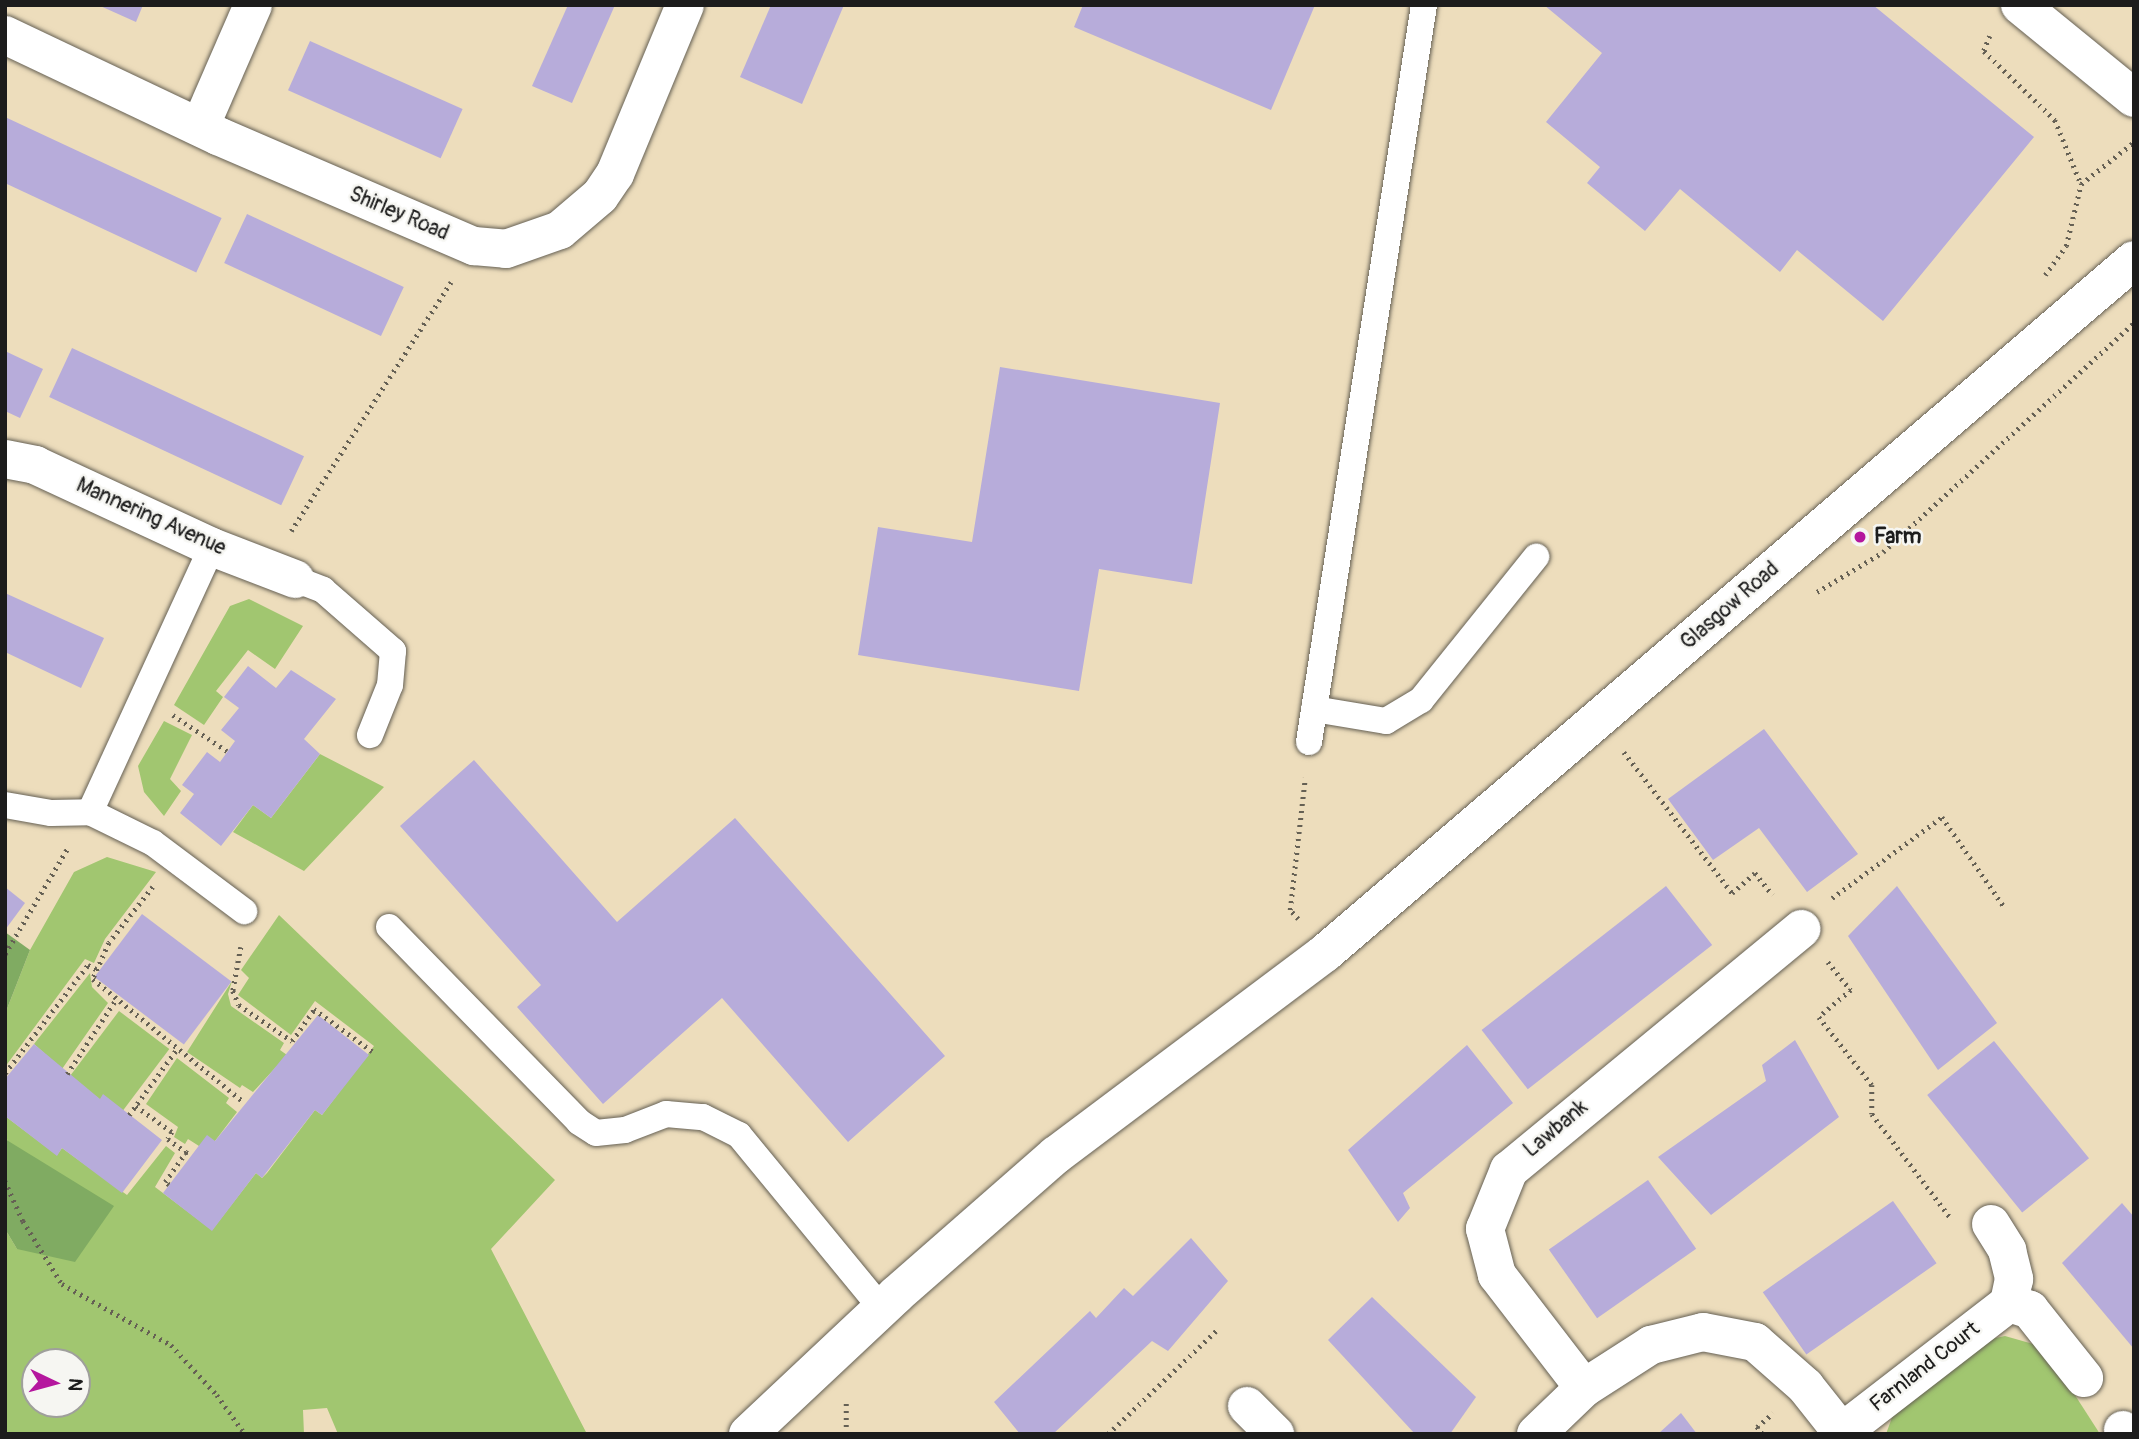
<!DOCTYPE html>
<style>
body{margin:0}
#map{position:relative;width:2139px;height:1439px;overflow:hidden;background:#edddbc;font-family:Pangolin,sans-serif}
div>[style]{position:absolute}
.green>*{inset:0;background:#a1c670;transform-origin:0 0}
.forest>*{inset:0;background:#80ab62}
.building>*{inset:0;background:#b7acda;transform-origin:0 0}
.path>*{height:4.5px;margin-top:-2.25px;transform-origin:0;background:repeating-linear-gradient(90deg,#656054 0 2px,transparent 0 7px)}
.roads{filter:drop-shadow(0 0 2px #656054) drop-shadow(0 0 2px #656054)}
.lane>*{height:26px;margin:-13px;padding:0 13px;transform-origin:13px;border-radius:13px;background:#fff}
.street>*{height:38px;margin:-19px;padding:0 19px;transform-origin:19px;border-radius:19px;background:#fff}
.secondary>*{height:38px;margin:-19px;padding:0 19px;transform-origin:19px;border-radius:19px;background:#fff}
.highway>*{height:38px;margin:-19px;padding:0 19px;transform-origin:19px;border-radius:19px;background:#fff}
.dots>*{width:19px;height:19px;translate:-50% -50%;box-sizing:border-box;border:4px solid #f6f6f2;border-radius:50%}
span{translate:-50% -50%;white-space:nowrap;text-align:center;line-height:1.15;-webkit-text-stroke:5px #f6f6f2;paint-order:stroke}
.street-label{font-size:21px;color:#1c1c1c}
.poi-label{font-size:21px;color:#1c1c1c;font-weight:700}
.left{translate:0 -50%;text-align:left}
.frame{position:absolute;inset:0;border:7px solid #1c1c1c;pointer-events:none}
.north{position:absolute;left:21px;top:1348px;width:70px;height:70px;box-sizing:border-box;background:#f6f6f2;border:2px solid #9f9f9c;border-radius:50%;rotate:95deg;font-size:19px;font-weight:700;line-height:28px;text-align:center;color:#1c1c1c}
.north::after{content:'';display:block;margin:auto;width:24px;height:32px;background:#b5179e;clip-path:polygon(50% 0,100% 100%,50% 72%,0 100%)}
</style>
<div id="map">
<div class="green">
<i style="clip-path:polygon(249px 599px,303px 626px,275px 669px,248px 650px,216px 691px,223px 697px,204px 725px,174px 705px,230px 606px)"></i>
<i style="clip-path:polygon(164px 721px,192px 735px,170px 779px,181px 791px,164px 816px,144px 792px,138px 766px)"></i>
<i style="clip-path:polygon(320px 754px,384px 787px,304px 871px,233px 832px,253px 805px,271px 818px)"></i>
<i style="clip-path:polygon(107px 857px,156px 872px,105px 939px,94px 963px,85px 959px,5px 1067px,5px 1014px,30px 950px,74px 872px)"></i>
<i style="clip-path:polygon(evenodd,279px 915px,555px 1180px,491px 1249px,587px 1434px,338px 1434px,327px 1408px,303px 1410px,304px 1434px,5px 1434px,5px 1229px,17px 1249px,5px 1116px,57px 1155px,62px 1148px,127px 1195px,166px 1146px,175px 1153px,155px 1187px,212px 1230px,256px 1173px,262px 1178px,267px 1173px,315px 1110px,322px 1115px,374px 1046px,315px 1001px,291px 1035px,238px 995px,249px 978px,241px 970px,279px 915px,35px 1362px,77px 1362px,77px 1404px,35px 1404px,35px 1362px)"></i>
<i style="clip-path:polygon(90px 973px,92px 987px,108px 1003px,62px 1069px,34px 1044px)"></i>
<i style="clip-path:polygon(232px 981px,228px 994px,231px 1006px,284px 1043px,280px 1050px,287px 1055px,253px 1092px,242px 1085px,240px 1088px,187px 1052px)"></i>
<i style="left:119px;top:1011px;width:63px;height:82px;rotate:37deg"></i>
<i style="clip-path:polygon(177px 1058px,229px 1098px,226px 1103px,237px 1112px,215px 1141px,199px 1146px,188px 1139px,185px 1144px,174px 1137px,178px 1127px,146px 1104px)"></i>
<i style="clip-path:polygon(2005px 1336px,2044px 1347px,2100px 1434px,1886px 1434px,1894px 1412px,1982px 1341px)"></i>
</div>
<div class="forest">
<i style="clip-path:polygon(5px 932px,30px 950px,5px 1014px)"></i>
<i style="clip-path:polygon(5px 1139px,114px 1206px,75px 1262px,17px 1249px,5px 1229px)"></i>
</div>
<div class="building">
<i style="clip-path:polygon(98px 5px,143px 5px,136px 22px)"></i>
<i style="clip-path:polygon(568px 5px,615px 5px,572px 103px,532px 86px)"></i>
<i style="clip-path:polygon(771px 5px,844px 5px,802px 104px,740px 77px)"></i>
<i style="clip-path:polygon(1083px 5px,1315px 5px,1271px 110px,1074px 27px)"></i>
<i style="clip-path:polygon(1544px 5px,1873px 5px,2034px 137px,1883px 321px,1797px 250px,1780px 272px,1680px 189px,1645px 231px,1587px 183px,1600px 167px,1546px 122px,1602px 53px)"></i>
<i style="left:310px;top:41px;width:167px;height:54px;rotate:24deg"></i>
<i style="left:5px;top:117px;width:239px;height:60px;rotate:25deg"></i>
<i style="left:247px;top:214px;width:173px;height:54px;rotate:25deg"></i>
<i style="left:72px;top:348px;width:256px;height:54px;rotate:25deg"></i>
<i style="clip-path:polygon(5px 351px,43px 369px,20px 418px,5px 411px)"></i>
<i style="clip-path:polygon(1000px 367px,1220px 403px,1192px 584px,1099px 569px,1079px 691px,858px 655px,878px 527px,972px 542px)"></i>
<i style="clip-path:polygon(5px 593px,104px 638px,81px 688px,5px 652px)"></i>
<i style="clip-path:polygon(248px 666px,276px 688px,291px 670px,336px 699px,304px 739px,320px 754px,271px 818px,253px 805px,221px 846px,180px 813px,194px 794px,182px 785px,207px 752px,220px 762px,235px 741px,221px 730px,239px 708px,224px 697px)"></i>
<i style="clip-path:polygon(1764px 729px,1858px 854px,1807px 892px,1759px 828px,1713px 860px,1668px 799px)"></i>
<i style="clip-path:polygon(474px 760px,617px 922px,735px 818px,945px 1056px,848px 1142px,722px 998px,603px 1104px,517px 1007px,541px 985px,400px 826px)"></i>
<i style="left:1666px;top:886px;width:75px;height:234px;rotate:52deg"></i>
<i style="clip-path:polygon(1897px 886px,1997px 1023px,1938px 1070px,1848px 936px)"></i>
<i style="clip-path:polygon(5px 887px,25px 903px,5px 930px)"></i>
<i style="left:142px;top:914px;width:112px;height:79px;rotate:37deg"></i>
<i style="clip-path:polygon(318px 1015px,369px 1055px,322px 1115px,315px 1110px,262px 1178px,256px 1173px,212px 1231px,163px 1193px,207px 1135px,215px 1141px)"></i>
<i style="clip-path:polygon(1795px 1040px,1839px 1117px,1711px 1215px,1658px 1157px,1766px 1081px,1762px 1065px)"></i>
<i style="left:1994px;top:1041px;width:151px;height:86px;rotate:51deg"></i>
<i style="clip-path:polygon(34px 1044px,100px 1099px,103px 1094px,162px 1140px,122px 1193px,62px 1148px,57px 1156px,5px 1116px,5px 1079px)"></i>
<i style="clip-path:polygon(1467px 1045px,1513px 1103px,1403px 1193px,1410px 1208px,1398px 1222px,1348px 1150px)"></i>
<i style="left:1648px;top:1180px;width:84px;height:121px;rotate:55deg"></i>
<i style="left:1893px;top:1201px;width:76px;height:159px;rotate:55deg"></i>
<i style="clip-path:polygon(2122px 1203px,2134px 1217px,2134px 1349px,2062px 1263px)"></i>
<i style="clip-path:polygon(1191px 1238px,1228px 1281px,1168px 1351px,1152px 1341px,1053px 1434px,1020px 1434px,994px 1402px,1090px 1311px,1096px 1318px,1124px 1288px,1133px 1296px)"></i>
<i style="clip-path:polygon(1372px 1297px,1476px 1397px,1450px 1434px,1415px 1434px,1328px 1340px)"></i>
<i style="clip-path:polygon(1681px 1413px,1697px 1434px,1658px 1434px)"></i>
</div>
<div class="path">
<i style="left:1990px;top:36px;width:16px;rotate:112deg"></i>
<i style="left:1984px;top:51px;width:99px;rotate:44.2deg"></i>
<i style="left:2055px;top:120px;width:69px;rotate:67.9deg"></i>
<i style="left:2045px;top:275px;width:36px;rotate:-54deg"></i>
<i style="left:2066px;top:246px;width:64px;rotate:-76.4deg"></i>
<i style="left:2081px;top:184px;width:68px;rotate:-38.4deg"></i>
<i style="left:291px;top:531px;width:296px;rotate:-57.3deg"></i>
<i style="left:1817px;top:592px;width:77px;rotate:-31.2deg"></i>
<i style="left:1883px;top:552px;width:340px;rotate:-42.4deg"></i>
<i style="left:173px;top:715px;width:65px;rotate:33.7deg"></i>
<i style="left:1624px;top:752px;width:178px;rotate:52.5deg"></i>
<i style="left:1732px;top:893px;width:30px;rotate:-41deg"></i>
<i style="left:1755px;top:873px;width:28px;rotate:51deg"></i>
<i style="left:153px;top:887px;width:71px;rotate:128.2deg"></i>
<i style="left:109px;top:943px;width:39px;rotate:114deg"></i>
<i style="left:93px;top:979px;width:195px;rotate:39.2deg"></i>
<i style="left:1832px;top:898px;width:137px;rotate:-36.4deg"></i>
<i style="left:1942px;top:817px;width:111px;rotate:55.3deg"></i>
<i style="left:1298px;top:919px;width:12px;rotate:-132deg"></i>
<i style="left:1290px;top:910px;width:133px;rotate:-83.5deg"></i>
<i style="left:241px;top:947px;width:45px;rotate:100.3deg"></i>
<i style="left:233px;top:991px;width:15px;rotate:67deg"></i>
<i style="left:239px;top:1005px;width:64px;rotate:34.2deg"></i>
<i style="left:292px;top:1041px;width:39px;rotate:-55deg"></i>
<i style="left:314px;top:1009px;width:72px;rotate:35.9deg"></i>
<i style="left:5px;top:954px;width:122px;rotate:-59.4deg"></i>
<i style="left:1828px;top:962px;width:36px;rotate:51deg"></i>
<i style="left:1851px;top:990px;width:42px;rotate:139.8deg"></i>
<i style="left:1819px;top:1017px;width:86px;rotate:52.1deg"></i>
<i style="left:1872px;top:1085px;width:29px;rotate:90deg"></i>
<i style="left:1872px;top:1114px;width:129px;rotate:52.9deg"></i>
<i style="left:5px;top:1073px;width:136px;rotate:-52.5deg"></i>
<i style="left:88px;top:965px;width:9px;rotate:27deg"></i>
<i style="left:67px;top:1074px;width:87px;rotate:-56.7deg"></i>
<i style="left:136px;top:1106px;width:44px;rotate:35.8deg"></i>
<i style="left:172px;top:1132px;width:8px;rotate:120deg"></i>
<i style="left:168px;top:1139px;width:22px;rotate:36deg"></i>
<i style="left:129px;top:1115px;width:82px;rotate:-54deg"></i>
<i style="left:5px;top:1181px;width:44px;rotate:65.8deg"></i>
<i style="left:23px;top:1221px;width:74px;rotate:58.2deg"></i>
<i style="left:62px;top:1284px;width:125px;rotate:29.2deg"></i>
<i style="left:171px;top:1345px;width:68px;rotate:47.4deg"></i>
<i style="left:217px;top:1395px;width:48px;rotate:54.3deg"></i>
<i style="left:169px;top:1185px;width:5px;rotate:-143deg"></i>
<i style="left:165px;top:1182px;width:37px;rotate:-55deg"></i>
<i style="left:186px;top:1152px;width:6px;rotate:39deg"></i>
<i style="left:846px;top:1434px;width:32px;rotate:-90deg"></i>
<i style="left:1108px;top:1434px;width:153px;rotate:-43.7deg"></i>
<i style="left:1762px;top:1434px;width:9px;rotate:-126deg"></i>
<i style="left:1757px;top:1427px;width:21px;rotate:-41deg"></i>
</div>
<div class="roads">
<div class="lane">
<i style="left:295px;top:579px;width:30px;rotate:21deg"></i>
<i style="left:323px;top:590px;width:93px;rotate:41.1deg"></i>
<i style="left:393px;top:651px;width:34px;rotate:95deg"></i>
<i style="left:390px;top:685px;width:54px;rotate:111.8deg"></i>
<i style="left:1314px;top:709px;width:73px;rotate:9.5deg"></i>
<i style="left:1386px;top:721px;width:41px;rotate:-31deg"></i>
<i style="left:1421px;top:700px;width:184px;rotate:-51.2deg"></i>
<i style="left:1309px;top:742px;width:746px;rotate:-81.13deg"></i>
<i style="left:5px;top:805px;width:47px;rotate:9.9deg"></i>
<i style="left:51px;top:813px;width:39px;rotate:-1deg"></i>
<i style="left:90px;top:812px;width:70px;rotate:26.2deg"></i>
<i style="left:153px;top:843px;width:114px;rotate:36.8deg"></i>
<i style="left:90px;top:812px;width:292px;rotate:-65.3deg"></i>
<i style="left:389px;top:927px;width:272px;rotate:45.7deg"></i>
<i style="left:579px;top:1122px;width:20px;rotate:33deg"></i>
<i style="left:596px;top:1133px;width:29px;rotate:-6deg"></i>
<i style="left:625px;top:1130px;width:44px;rotate:-21.3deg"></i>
<i style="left:666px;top:1114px;width:37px;rotate:5deg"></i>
<i style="left:703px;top:1117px;width:40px;rotate:26.6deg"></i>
<i style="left:739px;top:1135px;width:225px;rotate:50.6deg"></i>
</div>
<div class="street">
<i style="left:5px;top:35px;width:236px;rotate:25.4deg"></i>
<i style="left:218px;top:136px;width:279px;rotate:23.3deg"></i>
<i style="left:474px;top:246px;width:32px;rotate:5deg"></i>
<i style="left:506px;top:249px;width:57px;rotate:-19.4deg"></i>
<i style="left:560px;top:230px;width:52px;rotate:-40.4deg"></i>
<i style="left:600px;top:196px;width:27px;rotate:-56deg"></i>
<i style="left:615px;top:174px;width:183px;rotate:-67.5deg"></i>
<i style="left:200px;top:127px;width:133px;rotate:-66.5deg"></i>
<i style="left:5px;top:459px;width:31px;rotate:11deg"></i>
<i style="left:35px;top:465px;width:195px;rotate:24.9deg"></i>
<i style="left:212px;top:547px;width:89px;rotate:21.1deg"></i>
<i style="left:1991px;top:1224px;width:31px;rotate:58deg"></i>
<i style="left:2007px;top:1250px;width:30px;rotate:76deg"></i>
<i style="left:2014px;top:1279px;width:25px;rotate:102deg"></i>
<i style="left:2009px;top:1303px;width:22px;rotate:18deg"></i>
<i style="left:2030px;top:1310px;width:87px;rotate:51.5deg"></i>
<i style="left:1584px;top:1388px;width:143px;rotate:-127.6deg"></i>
<i style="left:1497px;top:1275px;width:48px;rotate:-104.6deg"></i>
<i style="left:1485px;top:1229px;width:64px;rotate:-67.9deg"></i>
<i style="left:1509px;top:1170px;width:379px;rotate:-39.5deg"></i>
<i style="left:1247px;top:1406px;width:40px;rotate:45deg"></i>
<i style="left:2123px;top:1430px;width:5px;rotate:53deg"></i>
<i style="left:1842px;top:1432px;width:211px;rotate:-37.7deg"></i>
<i style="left:1536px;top:1434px;width:66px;rotate:-43.8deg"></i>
<i style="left:1584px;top:1388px;width:80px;rotate:-32.7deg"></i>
<i style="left:1651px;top:1345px;width:54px;rotate:-14deg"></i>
<i style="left:1703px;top:1332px;width:53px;rotate:10.9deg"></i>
<i style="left:1755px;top:1342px;width:67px;rotate:41.3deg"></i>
<i style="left:1805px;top:1386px;width:61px;rotate:51.6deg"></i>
</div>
<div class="secondary">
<i style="left:2020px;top:5px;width:147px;rotate:39.2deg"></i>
</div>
<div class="highway">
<i style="left:748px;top:1434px;width:204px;rotate:-43.2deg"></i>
<i style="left:897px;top:1294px;width:211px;rotate:-41.2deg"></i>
<i style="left:1056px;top:1155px;width:336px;rotate:-36.9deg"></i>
<i style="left:1325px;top:953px;width:1065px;rotate:-40.58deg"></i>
</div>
</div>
<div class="dots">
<i style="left:1860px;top:537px;background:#b5179e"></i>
</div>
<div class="street-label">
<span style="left:399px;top:214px;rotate:23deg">Shirley Road</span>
<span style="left:151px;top:517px;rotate:24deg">Mannering Avenue</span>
<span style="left:1730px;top:606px;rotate:-41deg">Glasgow Road</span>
<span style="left:1556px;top:1129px;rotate:-40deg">Lawbank</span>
<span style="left:1925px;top:1367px;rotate:-38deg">Farnland Court</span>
</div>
<div class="poi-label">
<span class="left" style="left:1874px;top:537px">Farm</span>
</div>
<div class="frame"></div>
<div class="north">N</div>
</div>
